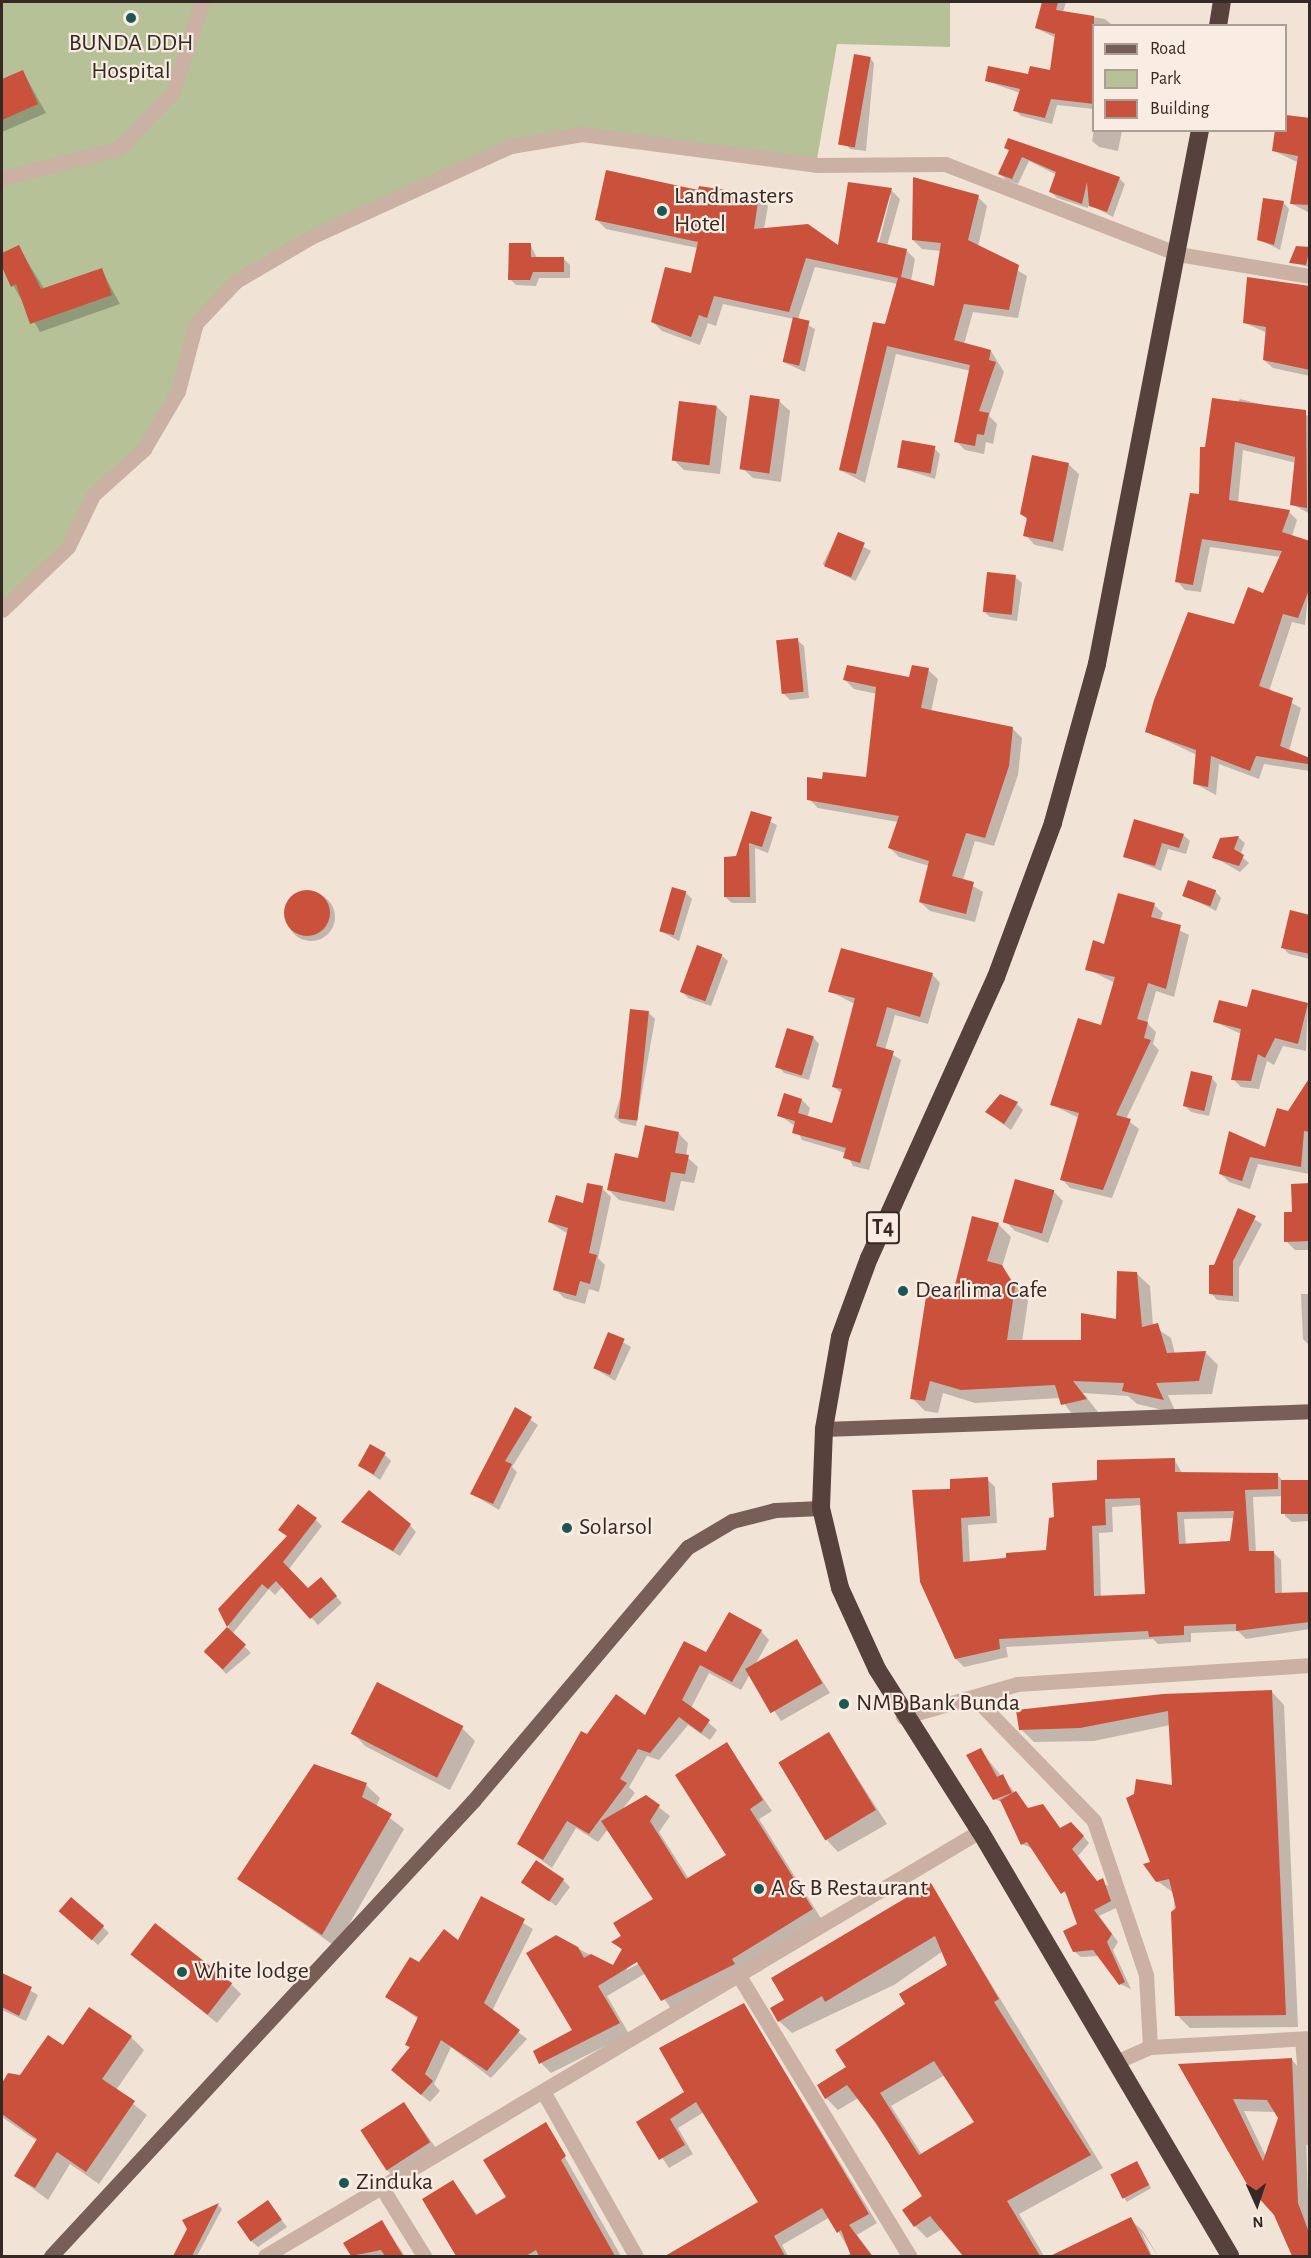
<!DOCTYPE html>
<style>
body{margin:0}
#map{position:relative;width:1311px;height:2258px;overflow:hidden;background:#f2e3d7;font-family:"Alegreya Sans",sans-serif}
div>[style]{position:absolute}
.green>*{inset:0;background:#b6c197}
.shadow>*{inset:0;background:#0003;transform-origin:0 0}
.round{border-radius:50%}
.building>*{inset:0;background:#ca523c;transform-origin:0 0}
.minor>*{height:15px;margin:-7.5px;padding:0 7.5px;transform-origin:7.5px;border-radius:7.5px;background:#cab1a3}
.major>*{height:15px;margin:-7.5px;padding:0 7.5px;transform-origin:7.5px;border-radius:7.5px;background:#775e56}
.highway>*{height:18px;margin:-9px;padding:0 9px;transform-origin:9px;border-radius:9px;background:#56413c}
.dots>*{width:16px;height:16px;translate:-50% -50%;box-sizing:border-box;border:3px solid #f9ede3;border-radius:50%}
span{translate:-50% -50%;white-space:nowrap;text-align:center;line-height:1.15;-webkit-text-stroke:4.5px #f9ede3;paint-order:stroke}
.shield-label span{padding:2px 4px;background:#f9ede3;border:2px solid;border-radius:4px;-webkit-text-stroke-width:0}
.shield-label{font-size:22px;color:#342925;font-weight:700}
.poi-label{font-size:24px;color:#342925}
.left{translate:0 -50%;text-align:left}
.frame{position:absolute;inset:0;border:3px solid #342925;pointer-events:none}
.legend{position:absolute;left:1092px;top:24px;width:195px;height:108px;box-sizing:border-box;background:#f9ede3;border:2px solid #aa9f97;margin:0;padding:8px 10px;list-style:none;font-size:18px;color:#342925}
.legend li{display:flex;align-items:center;gap:12px;height:30px}
.legend b{width:30px;border:2px solid #aa9f97}
.north{position:absolute;left:1227px;top:2174px;width:60px;height:60px;-webkit-text-stroke:4px #f9ede3;paint-order:stroke;rotate:177deg;font-size:16px;font-weight:700;line-height:24px;text-align:center;color:#342925}
.north::after{content:'';display:block;margin:auto;width:21px;height:27px;background:#342925;clip-path:polygon(50% 0,100% 100%,50% 72%,0 100%)}
</style>
<div id="map">
<div class="green">
<i style="clip-path:polygon(2px 2px,950px 2px,950px 47px,837px 44px,816px 165px,582px 134px,511px 146px,236px 281px,196px 323px,178px 391px,144px 449px,93px 495px,68px 547px,2px 610px)"></i>
</div>
<div class="shadow">
<i style="clip-path:polygon(1043px 2px,1066px 2px,1063px 12px,1105px 19px,1112px 25px,1094px 26px,1094px 109px,1057px 105px,1052px 124px,1021px 116px,1015px 110px,1020px 93px,986px 81px,1051px 72px,1056px 38px,1036px 28px)"></i>
<i style="clip-path:polygon(870px 58px,874px 63px,866px 151px,850px 149px,845px 144px)"></i>
<i style="clip-path:polygon(23px 72px,46px 113px,2px 132px,2px 81px)"></i>
<i style="clip-path:polygon(1286px 116px,1310px 120px,1310px 213px,1292px 204px,1299px 163px,1274px 151px,1286px 130px)"></i>
<i style="clip-path:polygon(1094px 130px,1122px 130px,1118px 151px,1099px 147px,1092px 141px)"></i>
<i style="clip-path:polygon(1006px 147px,1119px 178px,1125px 184px,1113px 217px,1089px 204px,1088px 208px,1057px 198px,1051px 192px,1057px 175px,1029px 161px,1018px 184px,1006px 180px,1000px 174px,1010px 152px)"></i>
<i style="clip-path:polygon(evenodd,891px 190px,900px 199px,887px 246px,906px 250px,915px 259px,911px 281px,935px 287px,941px 251px,922px 249px,913px 240px,978px 197px,987px 206px,978px 247px,1027px 276px,1018px 318px,973px 312px,964px 344px,991px 351px,1004px 372px,989px 416px,997px 424px,993px 444px,986px 442px,984px 454px,965px 450px,956px 441px,971px 371px,896px 354px,865px 483px,840px 470px,898px 284px,815px 267px,798px 319px,815px 329px,805px 372px,783px 362px,794px 319px,723px 304px,716px 326px,708px 323px,700px 345px,662px 331px,653px 322px,692px 275px,698px 248px,606px 229px,597px 220px,699px 192px,759px 197px,768px 206px,764px 229px,839px 247px,891px 190px,888px 195px,891px 195px,877px 250px,874px 249px,888px 195px)"></i>
<i style="clip-path:polygon(1283px 202px,1289px 209px,1280px 250px,1258px 239px)"></i>
<i style="clip-path:polygon(530px 244px,537px 258px,563px 258px,570px 265px,570px 278px,539px 278px,536px 286px,516px 285px,510px 279px)"></i>
<i style="clip-path:polygon(18px 247px,45px 290px,101px 269px,120px 304px,40px 332px,14px 287px,23px 282px,14px 287px,2px 263px,2px 255px)"></i>
<i style="clip-path:polygon(1310px 248px,1308px 267px,1291px 262px)"></i>
<i style="clip-path:polygon(1310px 290px,1310px 376px,1273px 368px,1264px 360px,1267px 333px,1245px 323px)"></i>
<i style="clip-path:polygon(1240px 399px,1310px 416px,1310px 514px,1292px 504px,1296px 463px,1243px 450px,1238px 503px,1289px 512px,1297px 520px,1292px 536px,1310px 576px,1305px 625px,1292px 622px,1269px 691px,1301px 708px,1289px 751px,1310px 759px,1310px 771px,1264px 764px,1259px 779px,1219px 764px,1216px 795px,1194px 783px,1197px 755px,1146px 731px,1264px 595px,1281px 557px,1210px 547px,1201px 592px,1185px 590px,1177px 581px,1201px 496px,1206px 449px)"></i>
<i style="clip-path:polygon(779px 401px,790px 411px,781px 482px,753px 478px,742px 468px)"></i>
<i style="clip-path:polygon(717px 407px,727px 417px,720px 474px,684px 470px,674px 460px)"></i>
<i style="clip-path:polygon(934px 448px,940px 454px,935px 479px,898px 467px)"></i>
<i style="clip-path:polygon(1068px 464px,1079px 474px,1063px 551px,1035px 545px,1025px 535px,1028px 520px,1021px 513px)"></i>
<i style="left:838px;top:534px;width:37px;height:34px;rotate:27deg"></i>
<i style="clip-path:polygon(1015px 577px,1022px 583px,1017px 621px,990px 617px,983px 611px)"></i>
<i style="clip-path:polygon(797px 640px,804px 646px,809px 698px,790px 700px,784px 694px)"></i>
<i style="clip-path:polygon(928px 670px,938px 679px,931px 712px,1012px 728px,1022px 738px,1018px 775px,994px 846px,975px 841px,963px 880px,983px 892px,975px 922px,930px 911px,920px 902px,929px 866px,899px 857px,890px 848px,898px 822px,818px 808px,809px 799px,823px 781px,867px 779px,877px 694px,854px 689px,845px 680px,910px 679px)"></i>
<i style="clip-path:polygon(752px 813px,777px 825px,768px 853px,755px 848px,756px 903px,732px 903px,725px 897px)"></i>
<i style="clip-path:polygon(1183px 835px,1190px 841px,1186px 854px,1168px 849px,1161px 871px,1125px 856px)"></i>
<i style="clip-path:polygon(1238px 837px,1245px 843px,1240px 855px,1249px 863px,1240px 872px,1214px 857px)"></i>
<i style="clip-path:polygon(1215px 891px,1221px 898px,1216px 911px,1184px 895px)"></i>
<i style="clip-path:polygon(685px 892px,692px 899px,679px 941px,660px 931px)"></i>
<i class="round" style="left:287px;top:893px;width:48px;height:48px"></i>
<i style="clip-path:polygon(1154px 905px,1163px 913px,1160px 921px,1189px 935px,1174px 997px,1156px 991px,1147px 1023px,1156px 1032px,1153px 1044px,1159px 1050px,1126px 1119px,1139px 1129px,1112px 1198px,1070px 1188px,1062px 1179px,1079px 1118px,1052px 1105px,1102px 1027px,1115px 983px,1087px 969px,1105px 946px)"></i>
<i style="clip-path:polygon(1310px 916px,1310px 959px,1289px 954px,1282px 947px)"></i>
<i style="clip-path:polygon(721px 955px,728px 961px,711px 1006px,688px 998px,681px 991px)"></i>
<i style="clip-path:polygon(932px 974px,940px 983px,928px 1024px,895px 1015px,885px 1050px,901px 1060px,869px 1170px,853px 1166px,846px 1153px,802px 1140px,795px 1126px,779px 1115px,802px 1100px,810px 1108px,807px 1118px,833px 1125px,842px 1094px,833px 1086px,855px 1004px,829px 991px)"></i>
<i style="clip-path:polygon(1308px 1005px,1306px 1051px,1283px 1046px,1274px 1065px,1267px 1061px,1259px 1089px,1241px 1087px,1233px 1079px,1241px 1034px,1215px 1022px,1248px 1009px)"></i>
<i style="clip-path:polygon(648px 1012px,655px 1019px,636px 1126px,621px 1123px,614px 1117px)"></i>
<i style="clip-path:polygon(813px 1037px,819px 1044px,809px 1080px,784px 1073px,778px 1066px)"></i>
<i style="clip-path:polygon(1211px 1077px,1217px 1084px,1209px 1116px,1191px 1112px,1184px 1105px)"></i>
<i style="clip-path:polygon(1310px 1084px,1309px 1174px,1258px 1164px,1250px 1189px,1229px 1182px,1220px 1173px,1230px 1133px,1266px 1149px)"></i>
<i style="clip-path:polygon(1017px 1104px,1023px 1110px,1011px 1130px,987px 1112px)"></i>
<i style="clip-path:polygon(678px 1133px,688px 1143px,686px 1156px,698px 1167px,694px 1183px,681px 1181px,674px 1211px,619px 1200px,609px 1190px,639px 1160px)"></i>
<i style="clip-path:polygon(1310px 1185px,1310px 1250px,1295px 1250px,1286px 1241px)"></i>
<i style="clip-path:polygon(602px 1188px,611px 1197px,598px 1258px,605px 1265px,599px 1292px,589px 1289px,585px 1304px,564px 1298px,555px 1289px,568px 1234px,549px 1222px,584px 1205px)"></i>
<i style="clip-path:polygon(1053px 1191px,1063px 1201px,1048px 1243px,1015px 1231px,1005px 1221px)"></i>
<i style="clip-path:polygon(1239px 1210px,1262px 1224px,1239px 1268px,1239px 1302px,1217px 1300px,1211px 1293px,1215px 1266px)"></i>
<i style="clip-path:polygon(998px 1224px,1011px 1237px,1002px 1267px,1028px 1301px,1022px 1342px,1083px 1342px,1118px 1321px,1136px 1273px,1150px 1286px,1153px 1326px,1171px 1338px,1175px 1354px,1205px 1352px,1218px 1365px,1212px 1394px,1168px 1395px,1176px 1413px,1137px 1404px,1128px 1396px,1083px 1393px,1098px 1412px,1075px 1418px,1060px 1398px,975px 1403px,943px 1393px,938px 1413px,925px 1411px,912px 1398px,955px 1291px)"></i>
<i style="clip-path:polygon(1301px 1294px,1310px 1294px,1310px 1346px,1303px 1339px)"></i>
<i style="clip-path:polygon(609px 1334px,631px 1347px,615px 1381px,594px 1368px)"></i>
<i style="clip-path:polygon(515px 1409px,538px 1425px,512px 1467px,517px 1472px,499px 1510px,472px 1494px)"></i>
<i style="clip-path:polygon(385px 1455px,391px 1461px,380px 1480px,360px 1466px)"></i>
<i style="clip-path:polygon(evenodd,1174px 1459px,1182px 1473px,1277px 1475px,1285px 1483px,1310px 1482px,1310px 1521px,1292px 1522px,1285px 1516px,1284px 1496px,1253px 1497px,1256px 1553px,1273px 1552px,1281px 1560px,1282px 1594px,1310px 1593px,1310px 1629px,1246px 1639px,1238px 1631px,1191px 1633px,1191px 1642px,1158px 1644px,1153px 1639px,1006px 1647px,1008px 1657px,964px 1667px,956px 1659px,952px 1490px,987px 1479px,995px 1487px,997px 1523px,968px 1525px,970px 1563px,1048px 1551px,1056px 1519px,1099px 1481px,1174px 1459px,1142px 1505px,1146px 1595px,1101px 1598px,1099px 1533px,1113px 1532px,1112px 1507px,1142px 1505px,1174px 1459px,1234px 1518px,1232px 1542px,1186px 1545px,1184px 1519px,1234px 1518px)"></i>
<i style="clip-path:polygon(316px 1520px,322px 1526px,289px 1569px,308px 1590px,327px 1586px,342px 1603px,318px 1625px,283px 1586px,275px 1595px,269px 1589px,232px 1634px,251px 1653px,226px 1674px,204px 1650px,229px 1627px,220px 1609px,288px 1537px,280px 1530px)"></i>
<i style="clip-path:polygon(343px 1522px,410px 1525px,416px 1532px,400px 1556px)"></i>
<i style="clip-path:polygon(evenodd,761px 1631px,769px 1640px,755px 1665px,797px 1641px,830px 1693px,781px 1721px,750px 1674px,741px 1690px,709px 1673px,691px 1708px,717px 1730px,710px 1740px,688px 1725px,659px 1760px,647px 1756px,629px 1787px,635px 1793px,621px 1811px,646px 1797px,670px 1816px,659px 1832px,689px 1879px,728px 1856px,726px 1744px,772px 1811px,759px 1819px,822px 1920px,672px 2010px,646px 1973px,607px 1996px,629px 2034px,551px 2073px,541px 2063px,575px 2030px,577px 1948px,613px 1967px,623px 1951px,614px 1942px,655px 1899px,608px 1829px,598px 1842px,576px 1828px,552px 1868px,519px 1844px,587px 1736px,645px 1717px,707px 1654px,761px 1631px,643px 1957px,645px 1960px,627px 1970px,627px 1967px,643px 1957px)"></i>
<i style="clip-path:polygon(1271px 1691px,1284px 1705px,1298px 2027px,1190px 2028px,1177px 2015px,1174px 1893px,1157px 1881px,1152px 1863px,1174px 1787px,1170px 1725px,1094px 1741px,1034px 1742px,1021px 1729px)"></i>
<i style="clip-path:polygon(462px 1728px,475px 1741px,450px 1790px,365px 1746px,352px 1732px)"></i>
<i style="clip-path:polygon(829px 1734px,887px 1824px,838px 1852px,825px 1838px)"></i>
<i style="clip-path:polygon(981px 1751px,1029px 1810px,1043px 1806px,1061px 1829px,1078px 1830px,1089px 1843px,1078px 1856px,1097px 1882px,1109px 1886px,1116px 1908px,1099px 1916px,1118px 1942px,1113px 1950px,1131px 1989px,1120px 1984px,1100px 1956px,1081px 1957px,1074px 1951px,1078px 1924px,1069px 1899px,1033px 1849px,1022px 1844px,1002px 1802px,994px 1799px)"></i>
<i style="clip-path:polygon(366px 1785px,380px 1798px,376px 1807px,404px 1829px,336px 1947px,239px 1878px)"></i>
<i style="clip-path:polygon(563px 1880px,570px 1887px,556px 1906px,523px 1881px)"></i>
<i style="clip-path:polygon(evenodd,931px 1885px,1103px 2168px,1019px 2214px,1044px 2256px,965px 2256px,942px 2229px,927px 2238px,915px 2226px,925px 2196px,858px 2098px,838px 2110px,826px 2098px,907px 2004px,949px 1966px,943px 1951px,894px 1985px,792px 2033px,779px 2021px,786px 2001px,931px 1885px,945px 2075px,976px 2123px,922px 2155px,891px 2106px,945px 2075px)"></i>
<i style="clip-path:polygon(482px 1898px,533px 1929px,492px 2011px,527px 2039px,491px 2078px,451px 2047px,434px 2084px,440px 2091px,430px 2102px,401px 2078px,411px 2049px,406px 2044px,418px 2019px,387px 1996px,419px 1964px,459px 1942px)"></i>
<i style="clip-path:polygon(67px 1917px,103px 1927px,109px 1933px,98px 1945px)"></i>
<i style="clip-path:polygon(132px 1954px,231px 1984px,241px 1994px,217px 2023px)"></i>
<i style="clip-path:polygon(3px 1975px,38px 1995px,26px 2021px,2px 2010px)"></i>
<i style="clip-path:polygon(744px 2005px,877px 2223px,857px 2235px,873px 2256px,846px 2256px,851px 2253px,830px 2217px,782px 2245px,788px 2256px,685px 2256px,680px 2249px,760px 2202px,704px 2112px,678px 2128px,693px 2154px,669px 2168px,638px 2122px,686px 2092px)"></i>
<i style="clip-path:polygon(131px 2037px,144px 2050px,116px 2090px,147px 2115px,99px 2184px,70px 2164px,48px 2200px,16px 2176px,37px 2141px,2px 2117px,2px 2085px,9px 2075px,20px 2076px,63px 2047px)"></i>
<i style="clip-path:polygon(evenodd,1292px 2060px,1304px 2073px,1310px 2256px,1293px 2256px,1275px 2214px,1180px 2065px,1292px 2060px,1244px 2111px,1276px 2112px,1280px 2118px,1266px 2157px,1244px 2111px)"></i>
<i style="clip-path:polygon(404px 2104px,439px 2152px,396px 2179px,386px 2169px)"></i>
<i style="clip-path:polygon(546px 2124px,621px 2256px,460px 2256px,424px 2199px,453px 2181px,478px 2216px,508px 2197px)"></i>
<i style="left:1137px;top:2163px;width:29px;height:28px;rotate:61deg"></i>
<i style="clip-path:polygon(268px 2202px,287px 2227px,258px 2247px,251px 2241px)"></i>
<i style="clip-path:polygon(218px 2205px,222px 2209px,197px 2256px,174px 2256px,189px 2229px,184px 2221px)"></i>
<i style="clip-path:polygon(1130px 2219px,1143px 2231px,1158px 2256px,1141px 2231px,1152px 2256px,1053px 2256px)"></i>
<i style="clip-path:polygon(382px 2222px,405px 2256px,353px 2256px,345px 2244px)"></i>
</div>
<div class="building">
<i style="clip-path:polygon(1042px 2px,1058px 2px,1056px 10px,1094px 16px,1094px 104px,1051px 99px,1045px 118px,1013px 111px,1020px 89px,985px 81px,988px 66px,1028px 74px,1030px 66px,1050px 70px,1055px 34px,1035px 28px)"></i>
<i style="left:854px;top:54px;width:17px;height:92px;rotate:10deg"></i>
<i style="clip-path:polygon(23px 70px,38px 104px,2px 120px,2px 79px)"></i>
<i style="clip-path:polygon(1286px 115px,1310px 118px,1310px 205px,1290px 204px,1298px 156px,1272px 151px,1275px 130px,1286px 130px)"></i>
<i style="clip-path:polygon(1008px 138px,1120px 177px,1107px 212px,1089px 206px,1087px 182px,1082px 204px,1049px 192px,1056px 172px,1022px 157px,1012px 179px,998px 174px,1009px 150px,1004px 148px)"></i>
<i style="clip-path:polygon(606px 170px,698px 190px,699px 186px,759px 195px,754px 229px,808px 224px,838px 245px,848px 182px,892px 188px,877px 242px,907px 249px,901px 277px,934px 286px,941px 243px,912px 240px,913px 177px,979px 195px,968px 240px,1019px 265px,1009px 310px,964px 304px,954px 340px,991px 350px,989px 360px,996px 362px,979px 411px,989px 413px,984px 435px,977px 434px,975px 446px,954px 442px,970px 365px,887px 346px,856px 474px,839px 470px,873px 322px,885px 324px,898px 278px,806px 258px,789px 312px,714px 296px,707px 318px,699px 315px,691px 337px,651px 322px,665px 267px,691px 273px,698px 242px,595px 220px)"></i>
<i style="clip-path:polygon(1263px 198px,1284px 201px,1274px 245px,1257px 240px)"></i>
<i style="clip-path:polygon(509px 243px,531px 243px,531px 257px,564px 257px,564px 272px,533px 272px,530px 280px,508px 280px)"></i>
<i style="clip-path:polygon(19px 245px,41px 289px,102px 268px,112px 295px,30px 324px,16px 284px,11px 287px,2px 267px,2px 253px)"></i>
<i style="clip-path:polygon(1296px 246px,1310px 247px,1306px 265px,1289px 263px)"></i>
<i style="clip-path:polygon(1247px 277px,1310px 286px,1310px 370px,1263px 360px,1266px 327px,1243px 323px)"></i>
<i style="left:793px;top:317px;width:17px;height:46px;rotate:13deg"></i>
<i style="left:750px;top:395px;width:30px;height:75px;rotate:8deg"></i>
<i style="clip-path:polygon(1212px 398px,1306px 410px,1307px 508px,1290px 505px,1295px 457px,1235px 442px,1229px 500px,1290px 510px,1282px 532px,1310px 541px,1310px 587px,1298px 618px,1283px 614px,1259px 686px,1293px 698px,1280px 746px,1310px 758px,1308px 764px,1256px 756px,1250px 771px,1211px 756px,1208px 787px,1193px 784px,1196px 750px,1145px 732px,1154px 700px,1188px 612px,1234px 624px,1248px 587px,1263px 593px,1282px 551px,1202px 539px,1193px 585px,1175px 582px,1190px 493px,1199px 494px,1200px 447px,1205px 447px)"></i>
<i style="left:679px;top:401px;width:38px;height:60px;rotate:7deg"></i>
<i style="left:902px;top:440px;width:34px;height:28px;rotate:10deg"></i>
<i style="clip-path:polygon(1032px 455px,1069px 463px,1053px 542px,1023px 536px,1027px 518px,1020px 514px)"></i>
<i style="left:838px;top:532px;width:29px;height:37px;rotate:22deg"></i>
<i style="left:987px;top:572px;width:29px;height:40px;rotate:6deg"></i>
<i style="left:798px;top:638px;width:54px;height:22px;rotate:84deg"></i>
<i style="clip-path:polygon(847px 665px,909px 677px,912px 665px,929px 668px,921px 708px,1013px 727px,1009px 766px,985px 838px,966px 833px,952px 876px,974px 882px,966px 914px,919px 902px,929px 861px,888px 848px,899px 816px,807px 800px,807px 777px,822px 779px,823px 772px,866px 777px,876px 687px,843px 680px)"></i>
<i style="clip-path:polygon(751px 811px,772px 817px,762px 847px,749px 843px,750px 897px,724px 897px,724px 857px,736px 856px)"></i>
<i style="clip-path:polygon(1134px 819px,1184px 834px,1179px 848px,1162px 843px,1155px 866px,1123px 857px)"></i>
<i style="clip-path:polygon(1239px 836px,1234px 849px,1244px 855px,1239px 866px,1212px 858px,1220px 838px)"></i>
<i style="left:1188px;top:880px;width:30px;height:17px;rotate:20deg"></i>
<i style="left:672px;top:887px;width:15px;height:46px;rotate:16deg"></i>
<i class="round" style="left:284px;top:890px;width:46px;height:46px"></i>
<i style="clip-path:polygon(1118px 893px,1155px 903px,1151px 917px,1181px 925px,1166px 989px,1148px 983px,1137px 1019px,1148px 1022px,1144px 1038px,1151px 1040px,1116px 1115px,1131px 1119px,1103px 1190px,1060px 1180px,1079px 1113px,1050px 1105px,1078px 1018px,1101px 1025px,1115px 977px,1085px 970px,1093px 940px,1104px 944px)"></i>
<i style="clip-path:polygon(1290px 910px,1310px 915px,1310px 954px,1281px 948px)"></i>
<i style="left:697px;top:945px;width:27px;height:50px;rotate:20deg"></i>
<i style="clip-path:polygon(841px 948px,933px 973px,920px 1017px,887px 1007px,876px 1046px,894px 1051px,860px 1163px,843px 1158px,846px 1148px,792px 1133px,795px 1121px,777px 1116px,784px 1093px,802px 1099px,798px 1113px,832px 1123px,842px 1089px,832px 1087px,855px 998px,828px 992px)"></i>
<i style="clip-path:polygon(1252px 989px,1308px 1003px,1298px 1044px,1275px 1038px,1265px 1058px,1258px 1054px,1251px 1081px,1231px 1080px,1241px 1029px,1213px 1022px,1219px 1000px,1247px 1007px)"></i>
<i style="left:630px;top:1009px;width:19px;height:110px;rotate:6deg"></i>
<i style="left:787px;top:1028px;width:28px;height:41px;rotate:17deg"></i>
<i style="left:1191px;top:1071px;width:22px;height:36px;rotate:13deg"></i>
<i style="clip-path:polygon(1310px 1077px,1310px 1132px,1304px 1131px,1301px 1167px,1250px 1157px,1242px 1181px,1219px 1174px,1229px 1131px,1265px 1147px,1277px 1108px,1288px 1111px)"></i>
<i style="clip-path:polygon(1000px 1094px,1018px 1102px,1004px 1124px,985px 1112px)"></i>
<i style="clip-path:polygon(645px 1125px,679px 1132px,675px 1153px,689px 1155px,685px 1174px,671px 1172px,665px 1202px,607px 1190px,615px 1153px,638px 1158px)"></i>
<i style="left:1015px;top:1179px;width:41px;height:45px;rotate:16deg"></i>
<i style="clip-path:polygon(587px 1183px,603px 1186px,589px 1253px,597px 1255px,590px 1284px,580px 1281px,576px 1296px,553px 1290px,568px 1228px,548px 1222px,556px 1195px,583px 1203px)"></i>
<i style="clip-path:polygon(1310px 1183px,1310px 1241px,1284px 1242px,1284px 1212px,1292px 1212px,1291px 1184px)"></i>
<i style="clip-path:polygon(1238px 1208px,1256px 1216px,1233px 1261px,1233px 1296px,1209px 1294px,1209px 1265px,1214px 1265px)"></i>
<i style="clip-path:polygon(972px 1216px,999px 1223px,987px 1261px,1002px 1265px,1015px 1287px,1007px 1340px,1081px 1340px,1081px 1313px,1116px 1319px,1117px 1271px,1137px 1272px,1142px 1327px,1158px 1323px,1167px 1353px,1206px 1351px,1199px 1381px,1156px 1383px,1164px 1400px,1122px 1391px,1124px 1383px,1073px 1381px,1087px 1399px,1061px 1405px,1055px 1385px,961px 1390px,930px 1381px,925px 1401px,910px 1399px,928px 1284px,954px 1289px)"></i>
<i style="left:608px;top:1332px;width:18px;height:39px;rotate:22deg"></i>
<i style="clip-path:polygon(515px 1407px,532px 1417px,505px 1461px,512px 1464px,493px 1504px,470px 1494px)"></i>
<i style="left:370px;top:1444px;width:18px;height:25px;rotate:29deg"></i>
<i style="clip-path:polygon(evenodd,1175px 1458px,1175px 1472px,1278px 1473px,1278px 1489px,1245px 1490px,1249px 1551px,1274px 1551px,1275px 1593px,1310px 1592px,1310px 1622px,1236px 1631px,1236px 1624px,1184px 1626px,1184px 1635px,1149px 1637px,1148px 1631px,999px 1639px,1000px 1649px,955px 1659px,920px 1582px,912px 1490px,950px 1489px,950px 1479px,988px 1477px,990px 1516px,961px 1518px,963px 1562px,1006px 1558px,1006px 1553px,1046px 1550px,1049px 1518px,1054px 1517px,1052px 1483px,1097px 1480px,1097px 1460px,1175px 1458px,1140px 1498px,1145px 1594px,1094px 1596px,1092px 1526px,1106px 1525px,1105px 1499px,1140px 1498px,1175px 1458px,1234px 1511px,1230px 1541px,1179px 1544px,1177px 1512px,1234px 1511px)"></i>
<i style="left:1310px;top:1480px;width:34px;height:29px;rotate:90deg"></i>
<i style="clip-path:polygon(369px 1490px,411px 1524px,393px 1551px,341px 1522px)"></i>
<i style="clip-path:polygon(298px 1504px,317px 1518px,283px 1562px,308px 1588px,321px 1577px,337px 1596px,310px 1619px,276px 1581px,268px 1589px,262px 1584px,227px 1627px,218px 1609px,287px 1536px,278px 1530px)"></i>
<i style="clip-path:polygon(729px 1612px,762px 1630px,732px 1682px,700px 1665px,682px 1700px,710px 1720px,701px 1733px,679px 1717px,650px 1753px,638px 1749px,620px 1779px,627px 1783px,589px 1834px,567px 1821px,543px 1860px,517px 1844px,581px 1731px,587px 1734px,616px 1694px,645px 1715px,684px 1641px,706px 1652px)"></i>
<i style="left:227px;top:1627px;width:26px;height:34px;rotate:43deg"></i>
<i style="left:797px;top:1639px;width:51px;height:60px;rotate:60deg"></i>
<i style="left:377px;top:1682px;width:97px;height:58px;rotate:27deg"></i>
<i style="clip-path:polygon(1272px 1690px,1286px 2015px,1175px 2016px,1171px 1912px,1176px 1908px,1169px 1879px,1156px 1882px,1143px 1864px,1150px 1862px,1126px 1798px,1134px 1794px,1136px 1779px,1172px 1785px,1168px 1711px,1080px 1728px,1019px 1730px,1016px 1710px,1163px 1694px)"></i>
<i style="left:829px;top:1732px;width:91px;height:59px;rotate:59deg"></i>
<i style="clip-path:polygon(727px 1742px,763px 1800px,750px 1809px,813px 1909px,732px 1959px,735px 1964px,661px 2001px,637px 1962px,598px 1986px,620px 2023px,539px 2064px,533px 2051px,572px 2030px,526px 1953px,556px 1935px,578px 1947px,584px 1958px,591px 1954px,613px 1965px,622px 1949px,611px 1942px,621px 1936px,613px 1923px,653px 1899px,601px 1821px,646px 1795px,660px 1805px,650px 1821px,686px 1879px,726px 1855px,675px 1775px)"></i>
<i style="clip-path:polygon(981px 1748px,997px 1777px,1003px 1774px,1012px 1793px,993px 1800px,966px 1755px)"></i>
<i style="clip-path:polygon(314px 1764px,367px 1783px,362px 1797px,392px 1814px,322px 1935px,237px 1879px)"></i>
<i style="clip-path:polygon(1016px 1791px,1028px 1808px,1043px 1804px,1060px 1828px,1071px 1822px,1084px 1836px,1072px 1849px,1097px 1881px,1103px 1878px,1111px 1901px,1094px 1910px,1112px 1934px,1107px 1942px,1125px 1982px,1119px 1985px,1093px 1950px,1073px 1952px,1063px 1931px,1077px 1924px,1065px 1891px,1061px 1894px,1027px 1842px,1021px 1845px,1000px 1800px)"></i>
<i style="left:536px;top:1860px;width:34px;height:27px;rotate:34deg"></i>
<i style="clip-path:polygon(evenodd,931px 1883px,999px 1999px,994px 2002px,1091px 2155px,1007px 2201px,1040px 2256px,963px 2256px,930px 2216px,914px 2227px,902px 2210px,922px 2196px,876px 2123px,847px 2085px,825px 2099px,817px 2085px,846px 2067px,835px 2050px,905px 2004px,899px 1994px,947px 1965px,935px 1936px,825px 2002px,822px 1996px,778px 2022px,770px 2008px,784px 2000px,771px 1978px,931px 1883px,934px 2061px,974px 2122px,919px 2155px,880px 2093px,934px 2061px)"></i>
<i style="clip-path:polygon(481px 1896px,525px 1919px,484px 2003px,520px 2030px,487px 2071px,441px 2040px,425px 2074px,433px 2081px,421px 2095px,391px 2070px,410px 2047px,405px 2045px,418px 2017px,385px 1997px,410px 1957px,419px 1962px,444px 1929px,458px 1940px)"></i>
<i style="left:71px;top:1897px;width:44px;height:19px;rotate:41deg"></i>
<i style="left:155px;top:1923px;width:98px;height:40px;rotate:38deg"></i>
<i style="clip-path:polygon(2px 1973px,32px 1987px,19px 2016px,2px 2007px)"></i>
<i style="clip-path:polygon(744px 2003px,869px 2214px,849px 2225px,872px 2256px,851px 2256px,841px 2230px,837px 2233px,822px 2208px,774px 2236px,785px 2256px,665px 2256px,758px 2202px,696px 2102px,670px 2119px,685px 2145px,659px 2160px,636px 2122px,684px 2092px,659px 2048px)"></i>
<i style="clip-path:polygon(89px 2007px,132px 2036px,102px 2079px,135px 2101px,86px 2172px,57px 2152px,35px 2188px,14px 2176px,37px 2139px,2px 2114px,2px 2083px,8px 2073px,20px 2075px,48px 2035px,63px 2045px)"></i>
<i style="clip-path:polygon(evenodd,1292px 2058px,1298px 2203px,1310px 2235px,1310px 2256px,1292px 2256px,1274px 2215px,1248px 2186px,1178px 2064px,1292px 2058px,1233px 2099px,1267px 2100px,1278px 2118px,1263px 2161px,1233px 2099px)"></i>
<i style="left:404px;top:2102px;width:48px;height:52px;rotate:57deg"></i>
<i style="clip-path:polygon(546px 2122px,566px 2156px,561px 2160px,615px 2256px,539px 2256px,536px 2250px,526px 2256px,456px 2256px,422px 2199px,453px 2180px,476px 2215px,506px 2197px,483px 2160px)"></i>
<i style="left:1137px;top:2161px;width:27px;height:30px;rotate:63deg"></i>
<i style="left:268px;top:2200px;width:24px;height:38px;rotate:55deg"></i>
<i style="clip-path:polygon(219px 2203px,192px 2256px,173px 2256px,187px 2229px,182px 2220px)"></i>
<i style="clip-path:polygon(1131px 2217px,1151px 2256px,1050px 2256px)"></i>
<i style="clip-path:polygon(382px 2220px,403px 2256px,385px 2256px,381px 2250px,351px 2256px,343px 2243px)"></i>
</div>
<div class="minor">
<i style="left:2px;top:178px;width:121px;rotate:-14.4deg"></i>
<i style="left:119px;top:148px;width:76px;rotate:-46.1deg"></i>
<i style="left:172px;top:93px;width:96px;rotate:-71.8deg"></i>
<i style="left:2px;top:610px;width:91px;rotate:-43.7deg"></i>
<i style="left:68px;top:547px;width:58px;rotate:-64.3deg"></i>
<i style="left:93px;top:495px;width:69px;rotate:-42deg"></i>
<i style="left:144px;top:449px;width:67px;rotate:-59.6deg"></i>
<i style="left:178px;top:391px;width:70px;rotate:-75.2deg"></i>
<i style="left:196px;top:323px;width:58px;rotate:-46.4deg"></i>
<i style="left:236px;top:281px;width:87px;rotate:-30.4deg"></i>
<i style="left:311px;top:237px;width:220px;rotate:-24.5deg"></i>
<i style="left:511px;top:146px;width:72px;rotate:-9.6deg"></i>
<i style="left:582px;top:134px;width:236px;rotate:7.5deg"></i>
<i style="left:816px;top:165px;width:129px;rotate:-0.4deg"></i>
<i style="left:945px;top:164px;width:250px;rotate:21.1deg"></i>
<i style="left:1178px;top:254px;width:134px;rotate:9.5deg"></i>
<i style="left:975px;top:1698px;width:171px;rotate:45.9deg"></i>
<i style="left:1094px;top:1821px;width:163px;rotate:71.3deg"></i>
<i style="left:1146px;top:1975px;width:72px;rotate:86.8deg"></i>
<i style="left:903px;top:1717px;width:119px;rotate:-16.1deg"></i>
<i style="left:1017px;top:1684px;width:294px;rotate:-3.7deg"></i>
<i style="left:739px;top:1976px;width:328px;rotate:58.7deg"></i>
<i style="left:1302px;top:2039px;width:99px;rotate:85.4deg"></i>
<i style="left:1116px;top:2062px;width:37px;rotate:-24deg"></i>
<i style="left:1150px;top:2047px;width:160px;rotate:-3.2deg"></i>
<i style="left:544px;top:2093px;width:187px;rotate:60.6deg"></i>
<i style="left:382px;top:2188px;width:80px;rotate:58.3deg"></i>
<i style="left:265px;top:2256px;width:832px;rotate:-30.73deg"></i>
</div>
<div class="major">
<i style="left:824px;top:1429px;width:486px;rotate:-2.1deg"></i>
<i style="left:51px;top:2256px;width:621px;rotate:-47.15deg"></i>
<i style="left:473px;top:1801px;width:333px;rotate:-49.8deg"></i>
<i style="left:688px;top:1547px;width:51px;rotate:-30.6deg"></i>
<i style="left:732px;top:1521px;width:44px;rotate:-14.3deg"></i>
<i style="left:775px;top:1510px;width:46px;rotate:-2.5deg"></i>
</div>
<div class="highway">
<i style="left:1218px;top:26px;width:24px;rotate:-81deg"></i>
<i style="left:1200px;top:130px;width:544px;rotate:100.92deg"></i>
<i style="left:1097px;top:664px;width:165px;rotate:105.5deg"></i>
<i style="left:1053px;top:823px;width:164px;rotate:110.3deg"></i>
<i style="left:996px;top:977px;width:308px;rotate:114.3deg"></i>
<i style="left:869px;top:1258px;width:84px;rotate:110.2deg"></i>
<i style="left:840px;top:1337px;width:93px;rotate:99.9deg"></i>
<i style="left:824px;top:1429px;width:79px;rotate:92.2deg"></i>
<i style="left:821px;top:1508px;width:82px;rotate:76.6deg"></i>
<i style="left:840px;top:1588px;width:89px;rotate:65.4deg"></i>
<i style="left:877px;top:1669px;width:192px;rotate:57.6deg"></i>
<i style="left:980px;top:1831px;width:493px;rotate:59.5deg"></i>
</div>
<div class="dots">
<i style="left:131px;top:18px;background:#1a5755"></i>
<i style="left:662px;top:211px;background:#1a5755"></i>
<i style="left:903px;top:1291px;background:#1a5755"></i>
<i style="left:567px;top:1528px;background:#1a5755"></i>
<i style="left:844px;top:1704px;background:#1a5755"></i>
<i style="left:759px;top:1889px;background:#1a5755"></i>
<i style="left:182px;top:1972px;background:#1a5755"></i>
<i style="left:344px;top:2183px;background:#1a5755"></i>
</div>
<div class="shield-label">
<span style="left:883px;top:1228px">T4</span>
</div>
<div class="poi-label">
<span style="left:131px;top:58px">BUNDA DDH<br>Hospital</span>
<span class="left" style="left:674px;top:211px">Landmasters<br>Hotel</span>
<span class="left" style="left:915px;top:1291px">Dearlima Cafe</span>
<span class="left" style="left:579px;top:1528px">Solarsol</span>
<span class="left" style="left:856px;top:1704px">NMB Bank Bunda</span>
<span class="left" style="left:771px;top:1889px">A &amp; B Restaurant</span>
<span class="left" style="left:194px;top:1972px">White lodge</span>
<span class="left" style="left:356px;top:2183px">Zinduka</span>
</div>
<div class="frame"></div>
<ul class="legend">
<li><b style="height:8px;background:#775e56"></b>Road</li>
<li><b style="height:16px;background:#b6c197"></b>Park</li>
<li><b style="height:16px;background:#ca523c"></b>Building</li>
</ul>
<div class="north">N</div>
</div>
